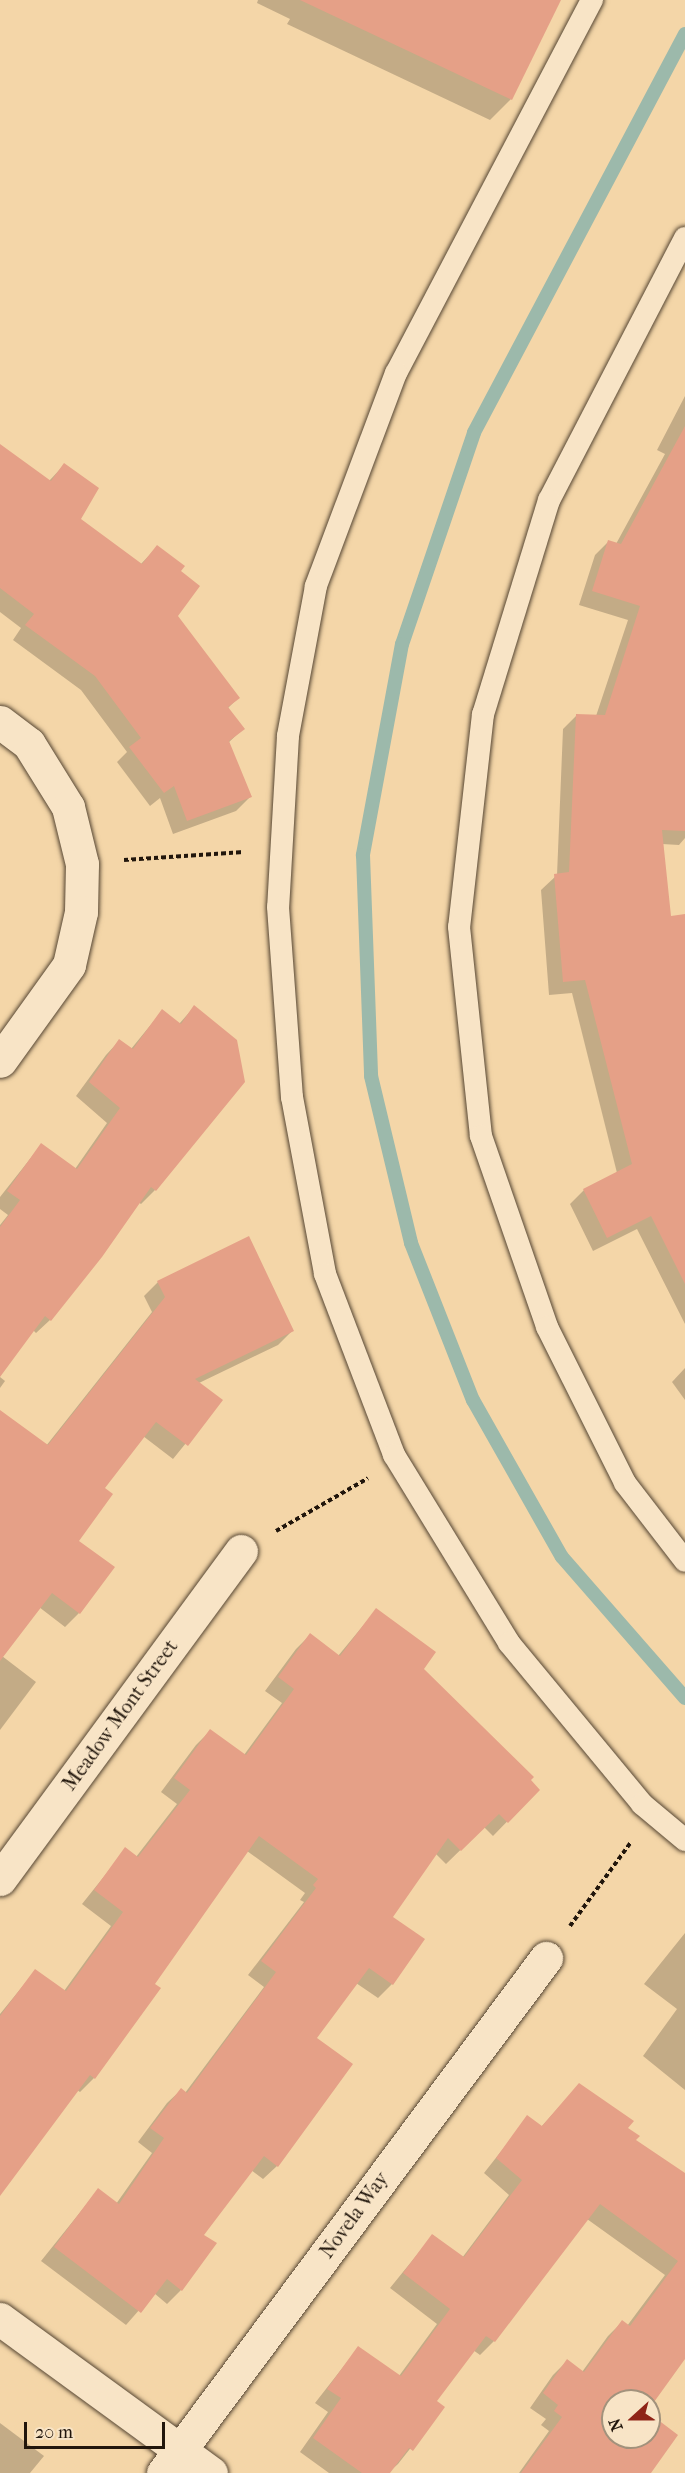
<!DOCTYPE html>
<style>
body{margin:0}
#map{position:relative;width:685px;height:2473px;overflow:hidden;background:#f4d6a8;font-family:"IM FELL French Canon",serif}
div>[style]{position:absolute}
.shadow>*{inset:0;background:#0003}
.stream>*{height:14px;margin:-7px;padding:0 7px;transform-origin:7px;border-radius:7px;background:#9cb9ab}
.building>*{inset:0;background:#e5a087}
.path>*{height:4px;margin-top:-2px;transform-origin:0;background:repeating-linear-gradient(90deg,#21160c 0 4.5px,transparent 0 7.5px)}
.roads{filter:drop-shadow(0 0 2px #564633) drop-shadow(0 0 2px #564633)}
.lane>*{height:22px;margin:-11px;padding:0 11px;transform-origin:11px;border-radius:11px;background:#f8e4c6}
.street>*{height:33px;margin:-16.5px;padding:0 16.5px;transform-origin:16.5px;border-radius:16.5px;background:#f8e4c6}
span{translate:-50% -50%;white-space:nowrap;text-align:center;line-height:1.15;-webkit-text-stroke:6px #f8e4c6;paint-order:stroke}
.street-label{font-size:20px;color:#21160c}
.north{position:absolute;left:601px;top:2389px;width:60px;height:60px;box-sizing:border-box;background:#f8e4c6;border:2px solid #a2927c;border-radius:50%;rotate:249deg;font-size:16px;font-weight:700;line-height:24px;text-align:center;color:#21160c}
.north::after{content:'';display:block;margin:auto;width:21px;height:27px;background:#8f2418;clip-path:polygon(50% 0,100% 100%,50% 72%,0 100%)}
.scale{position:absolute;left:24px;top:2422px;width:141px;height:27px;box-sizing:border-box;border:3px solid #21160c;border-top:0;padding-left:8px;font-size:18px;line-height:21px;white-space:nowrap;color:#21160c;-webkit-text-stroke:4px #f8e4c6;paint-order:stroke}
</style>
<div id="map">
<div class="shadow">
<i style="clip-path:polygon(258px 0,558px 0,511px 99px,490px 120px,287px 24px,290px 19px,257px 3px)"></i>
<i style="clip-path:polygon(685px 396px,685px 838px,679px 845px,662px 844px,669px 918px,685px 916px,685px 1324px,637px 1229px,593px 1251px,570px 1204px,584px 1190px,617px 1173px,572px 993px,549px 995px,541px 890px,557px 875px,563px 729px,577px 715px,596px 716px,628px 620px,579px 605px,595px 555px,609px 541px,616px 544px,665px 454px,657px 450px)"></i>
<i style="clip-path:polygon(0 447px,49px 481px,64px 465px,79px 519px,140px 565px,157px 547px,179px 572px,176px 616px,238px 698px,227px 709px,243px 729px,228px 743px,250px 797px,236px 811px,173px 834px,160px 798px,150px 806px,117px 762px,127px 752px,81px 690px,13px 640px,21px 628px,0 612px)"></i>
<i style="clip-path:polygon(194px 1007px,155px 1190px,141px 1204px,138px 1202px,50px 1320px,36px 1333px,33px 1330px,0 1375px,0 1225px,8px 1215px,0 1209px,0 1197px,41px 1145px,75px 1169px,107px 1123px,76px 1096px,106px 1055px,119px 1041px,131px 1049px,162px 1011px,179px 1024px)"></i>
<i style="clip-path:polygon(158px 1282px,292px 1331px,278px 1345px,199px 1383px,221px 1400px,173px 1459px,143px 1436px,103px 1488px,77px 1541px,79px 1613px,65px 1627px,39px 1607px,2px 1656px,36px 1682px,0 1730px,0 1411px,46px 1446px,152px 1312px,144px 1296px)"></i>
<i style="clip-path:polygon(685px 1368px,685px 1400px,672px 1382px)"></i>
<i style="clip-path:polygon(0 1377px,5px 1381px,0 1388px)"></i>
<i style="clip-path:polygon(376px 1610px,422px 1669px,538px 1790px,493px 1836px,484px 1827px,446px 1864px,435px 1853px,391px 1917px,392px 1984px,378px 1998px,356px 1983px,315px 2038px,277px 2166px,263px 2179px,251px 2170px,202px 2235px,181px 2290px,167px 2304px,154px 2293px,126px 2325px,41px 2261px,98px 2190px,116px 2204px,152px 2153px,138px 2142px,167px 2103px,181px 2090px,185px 2093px,264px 1987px,248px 1975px,304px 1902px,300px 1900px,305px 1893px,247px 1851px,153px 1984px,159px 1988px,94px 2078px,80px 2092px,77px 2090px,0 2192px,0 2014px,35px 1971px,64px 1991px,111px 1926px,82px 1904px,126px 1849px,136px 1857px,177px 1804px,161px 1792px,196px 1745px,210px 1731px,244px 1755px,282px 1703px,265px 1691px,296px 1649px,310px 1635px,338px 1656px)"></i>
<i style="clip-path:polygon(685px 1933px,685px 2090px,643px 2056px,677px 2009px,644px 1984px)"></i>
<i style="clip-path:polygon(579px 2085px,634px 2140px,685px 2175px,685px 2357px,649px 2406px,649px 2401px,613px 2401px,613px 2437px,649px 2437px,649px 2415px,676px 2435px,649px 2473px,519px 2473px,549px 2431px,541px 2425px,546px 2419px,530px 2408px,553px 2375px,567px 2361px,582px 2372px,608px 2336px,622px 2322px,627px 2326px,665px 2275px,587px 2219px,494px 2341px,480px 2355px,473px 2350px,435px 2402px,443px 2407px,398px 2464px,388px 2473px,329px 2473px,300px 2452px,328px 2412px,315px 2403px,358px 2348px,399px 2376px,437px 2324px,390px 2288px,433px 2235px,462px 2258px,509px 2195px,484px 2173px,528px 2117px,541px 2127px)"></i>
<i style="clip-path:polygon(0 2423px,44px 2456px,30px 2473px,0 2473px)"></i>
</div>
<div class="stream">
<i style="left:685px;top:34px;width:451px;rotate:117.9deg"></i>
<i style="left:474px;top:433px;width:223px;rotate:108.8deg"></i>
<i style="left:402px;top:644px;width:215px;rotate:100.5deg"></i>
<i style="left:363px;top:855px;width:221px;rotate:87.9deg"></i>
<i style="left:371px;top:1076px;width:172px;rotate:76.5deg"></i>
<i style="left:411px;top:1243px;width:169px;rotate:68.5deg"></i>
<i style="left:473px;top:1400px;width:180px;rotate:60.5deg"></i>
<i style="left:562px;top:1557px;width:187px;rotate:48.9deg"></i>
</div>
<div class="building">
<i style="clip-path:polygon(300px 0,561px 0,512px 100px)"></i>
<i style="clip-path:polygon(685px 426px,685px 831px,662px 830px,671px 916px,685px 914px,685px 1284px,651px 1216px,607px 1238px,583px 1189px,632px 1164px,585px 980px,563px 982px,554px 874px,569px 872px,576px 714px,605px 715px,640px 606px,592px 591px,608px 540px,621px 544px)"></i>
<i style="clip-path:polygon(0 444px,51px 481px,64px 463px,99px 488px,81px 519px,142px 564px,157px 545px,185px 566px,181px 571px,200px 586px,178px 616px,240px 698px,228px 707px,245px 729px,229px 741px,252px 797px,187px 821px,174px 786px,164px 793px,129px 747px,141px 738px,95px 676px,25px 625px,34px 614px,0 588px)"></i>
<i style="clip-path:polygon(194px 1005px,237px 1040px,245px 1082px,156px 1191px,151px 1187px,102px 1257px,51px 1321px,45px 1316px,0 1377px,0 1227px,20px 1200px,7px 1191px,41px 1143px,77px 1169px,120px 1108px,89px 1082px,119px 1039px,133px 1049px,162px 1009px,181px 1024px)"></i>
<i style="clip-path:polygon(249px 1236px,294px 1331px,195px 1379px,223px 1400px,188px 1446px,156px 1422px,105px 1488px,113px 1494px,79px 1541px,115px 1567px,80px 1614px,52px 1593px,0 1661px,0 1410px,48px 1445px,165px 1297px,157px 1281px)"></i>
<i style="clip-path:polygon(376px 1608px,436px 1652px,424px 1669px,534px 1777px,531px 1780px,540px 1790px,508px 1823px,499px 1814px,461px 1851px,448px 1838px,393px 1917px,425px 1939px,393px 1985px,369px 1968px,317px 2038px,353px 2064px,278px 2167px,264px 2156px,204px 2235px,217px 2243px,182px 2291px,167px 2279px,141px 2313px,54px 2247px,98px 2188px,119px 2204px,164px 2138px,150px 2128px,181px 2088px,187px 2093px,276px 1972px,261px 1961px,316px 1888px,313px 1885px,318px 1879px,259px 1836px,155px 1984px,161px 1988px,95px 2079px,90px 2075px,0 2196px,0 2016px,35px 1969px,66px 1991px,123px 1912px,94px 1890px,125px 1847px,138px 1857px,190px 1790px,174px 1778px,210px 1729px,246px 1755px,294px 1689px,278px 1677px,310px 1633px,340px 1656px)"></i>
<i style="clip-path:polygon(579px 2083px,634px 2121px,628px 2128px,640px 2136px,636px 2140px,685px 2173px,685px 2359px,649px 2409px,649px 2401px,613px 2401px,613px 2437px,649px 2437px,649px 2413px,678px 2435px,651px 2473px,521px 2473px,562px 2417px,554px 2411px,558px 2405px,543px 2393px,567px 2359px,584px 2372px,622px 2320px,630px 2326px,678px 2261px,600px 2204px,495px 2342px,486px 2336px,437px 2401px,445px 2407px,413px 2451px,409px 2448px,390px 2473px,362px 2473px,313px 2438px,341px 2398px,327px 2389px,358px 2346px,401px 2376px,450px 2309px,403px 2273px,432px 2234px,464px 2257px,522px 2180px,496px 2158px,527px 2115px,542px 2126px)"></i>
</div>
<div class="path">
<i style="left:124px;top:860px;width:120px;rotate:-3.8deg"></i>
<i style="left:276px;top:1531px;width:106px;rotate:-29.9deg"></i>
<i style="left:570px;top:1926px;width:104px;rotate:-54deg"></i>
</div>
<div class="roads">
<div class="lane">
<i style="left:592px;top:0;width:421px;rotate:117.7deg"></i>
<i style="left:396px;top:373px;width:228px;rotate:110.6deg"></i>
<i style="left:316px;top:586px;width:153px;rotate:100.6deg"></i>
<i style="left:288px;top:736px;width:171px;rotate:93.3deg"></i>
<i style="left:278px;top:907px;width:191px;rotate:85.8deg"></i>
<i style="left:292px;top:1097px;width:180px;rotate:79.4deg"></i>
<i style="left:325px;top:1274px;width:194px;rotate:69.1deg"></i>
<i style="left:394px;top:1455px;width:220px;rotate:58.5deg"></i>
<i style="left:509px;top:1643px;width:209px;rotate:50.4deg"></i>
<i style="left:642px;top:1804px;width:56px;rotate:39.9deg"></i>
<i style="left:685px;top:238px;width:295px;rotate:117.4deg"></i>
<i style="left:549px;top:500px;width:224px;rotate:107.1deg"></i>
<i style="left:483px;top:714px;width:214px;rotate:96.4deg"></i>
<i style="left:459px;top:927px;width:210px;rotate:84deg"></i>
<i style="left:481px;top:1136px;width:202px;rotate:70.9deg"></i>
<i style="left:547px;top:1327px;width:174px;rotate:63.4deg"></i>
<i style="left:625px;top:1483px;width:98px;rotate:52.4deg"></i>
</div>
<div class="street">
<i style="left:0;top:722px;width:36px;rotate:37deg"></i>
<i style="left:29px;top:744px;width:74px;rotate:58.2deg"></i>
<i style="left:68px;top:807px;width:59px;rotate:76.2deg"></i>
<i style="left:82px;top:864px;width:48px;rotate:91.2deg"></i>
<i style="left:81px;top:912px;width:54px;rotate:102.8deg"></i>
<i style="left:69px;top:965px;width:118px;rotate:125.7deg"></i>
<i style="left:0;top:1879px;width:407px;rotate:-53.7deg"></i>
<i style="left:0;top:2319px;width:261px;rotate:36.1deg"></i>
<i style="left:163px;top:2473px;width:642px;rotate:-53.36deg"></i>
</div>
</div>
<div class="street-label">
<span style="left:120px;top:1715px;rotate:-54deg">Meadow Mont Street</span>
<span style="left:354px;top:2215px;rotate:-54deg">Novela Way</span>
</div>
<div class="north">N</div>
<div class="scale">20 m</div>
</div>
